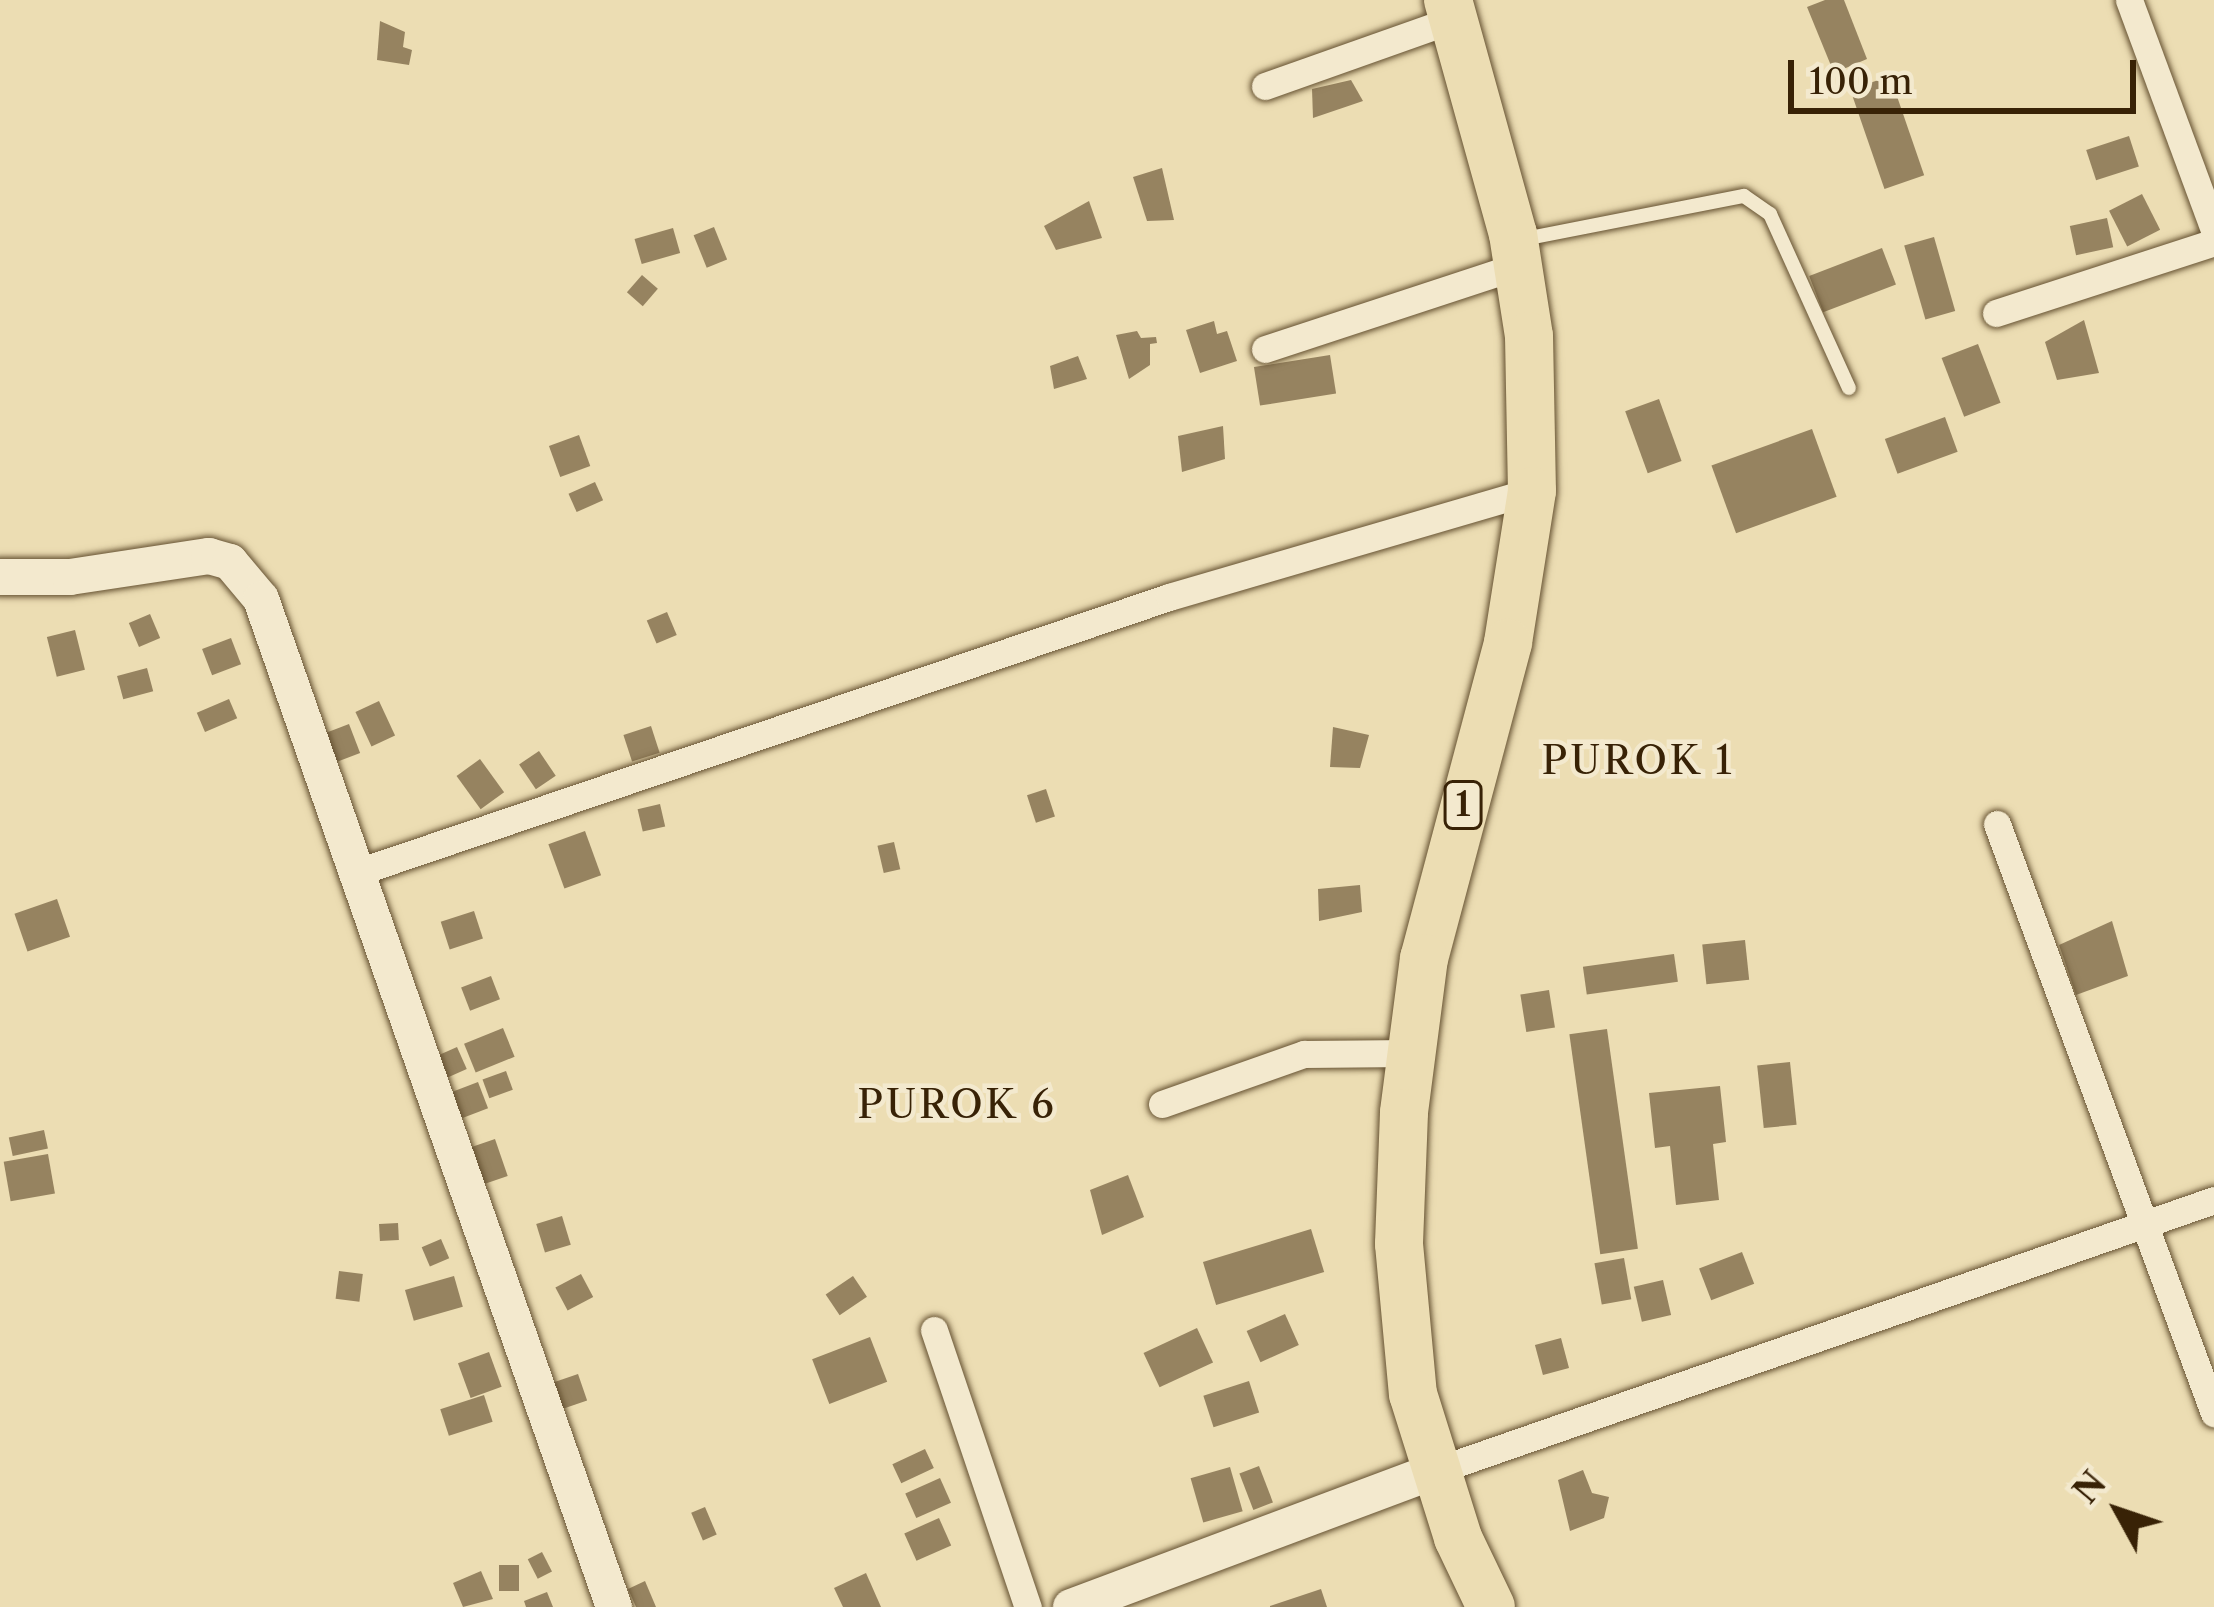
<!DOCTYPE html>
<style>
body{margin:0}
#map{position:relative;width:2214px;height:1607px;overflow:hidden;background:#ecddb3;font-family:"Libre Caslon Text",serif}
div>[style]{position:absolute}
.building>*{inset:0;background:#968360;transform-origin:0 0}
.roads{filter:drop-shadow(0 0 3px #655131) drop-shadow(0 0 3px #655131)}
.lane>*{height:14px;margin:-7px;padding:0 7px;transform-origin:7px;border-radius:7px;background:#f3e9ce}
.street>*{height:27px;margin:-13.5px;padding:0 13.5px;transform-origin:13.5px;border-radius:13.5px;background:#f3e9ce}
.secondary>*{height:36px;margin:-18px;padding:0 18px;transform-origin:18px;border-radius:18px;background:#f3e9ce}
.highway>*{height:48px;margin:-24px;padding:0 24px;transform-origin:24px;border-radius:24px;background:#ecddb3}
span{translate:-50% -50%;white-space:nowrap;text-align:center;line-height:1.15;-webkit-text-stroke:9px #f3e9ce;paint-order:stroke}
.shield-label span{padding:3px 9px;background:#f3e9ce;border:3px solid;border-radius:9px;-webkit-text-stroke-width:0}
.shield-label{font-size:33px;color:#382206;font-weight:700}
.neighbourhood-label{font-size:39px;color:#382206;letter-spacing:3px}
.north{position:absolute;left:2058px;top:1451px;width:120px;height:120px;-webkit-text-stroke:9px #f3e9ce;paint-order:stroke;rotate:310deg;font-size:33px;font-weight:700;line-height:48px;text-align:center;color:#382206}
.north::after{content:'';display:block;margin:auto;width:42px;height:54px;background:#382206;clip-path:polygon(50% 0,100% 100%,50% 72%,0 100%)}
.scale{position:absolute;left:1788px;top:60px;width:348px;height:54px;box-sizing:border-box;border:6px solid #382206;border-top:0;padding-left:15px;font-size:36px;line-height:42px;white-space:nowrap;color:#382206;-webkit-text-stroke:9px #f3e9ce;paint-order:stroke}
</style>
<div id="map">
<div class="building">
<i style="clip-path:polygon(1825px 0,1844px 0,1867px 59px,1834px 73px,1807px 7px)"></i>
<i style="clip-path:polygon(380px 21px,405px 32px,403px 47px,412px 50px,409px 65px,377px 60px)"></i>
<i style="left:1890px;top:76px;width:105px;height:42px;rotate:71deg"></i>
<i style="clip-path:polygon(1351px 80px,1363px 101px,1313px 118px,1312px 89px)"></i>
<i style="left:2129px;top:136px;width:32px;height:45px;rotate:72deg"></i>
<i style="clip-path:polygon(1162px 168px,1174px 220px,1147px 221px,1133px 177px)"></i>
<i style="left:2142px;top:194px;width:40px;height:37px;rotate:63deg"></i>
<i style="clip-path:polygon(1089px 201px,1102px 238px,1056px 250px,1044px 226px)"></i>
<i style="left:2107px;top:218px;width:30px;height:38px;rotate:78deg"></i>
<i style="left:714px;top:227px;width:35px;height:22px;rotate:68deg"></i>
<i style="left:673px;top:228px;width:26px;height:40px;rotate:74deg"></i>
<i style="left:1934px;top:237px;width:77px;height:31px;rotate:74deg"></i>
<i style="left:1882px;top:248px;width:39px;height:78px;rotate:69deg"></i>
<i style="left:642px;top:275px;width:21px;height:23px;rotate:41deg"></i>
<i style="clip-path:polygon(2084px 320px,2099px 373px,2057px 380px,2045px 342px)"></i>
<i style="clip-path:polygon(1214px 321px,1217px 334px,1227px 331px,1237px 361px,1200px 373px,1186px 330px)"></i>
<i style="clip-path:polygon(1137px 331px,1141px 338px,1156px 337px,1157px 343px,1150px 344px,1150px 365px,1129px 379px,1116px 335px)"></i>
<i style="left:1978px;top:344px;width:63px;height:39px;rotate:69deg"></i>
<i style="left:1330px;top:355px;width:39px;height:77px;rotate:81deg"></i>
<i style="clip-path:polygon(1078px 356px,1087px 379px,1054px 389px,1050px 366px)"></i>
<i style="left:1659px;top:399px;width:66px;height:36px;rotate:70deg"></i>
<i style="left:1945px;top:417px;width:37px;height:64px;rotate:70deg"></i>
<i style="clip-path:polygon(1223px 426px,1225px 459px,1182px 472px,1178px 436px)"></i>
<i style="left:1812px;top:429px;width:72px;height:107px;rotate:70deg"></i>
<i style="left:579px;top:435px;width:33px;height:32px;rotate:70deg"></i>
<i style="left:595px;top:482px;width:20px;height:29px;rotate:66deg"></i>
<i style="left:667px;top:612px;width:25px;height:22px;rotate:67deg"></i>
<i style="left:150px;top:614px;width:26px;height:23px;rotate:67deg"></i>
<i style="left:75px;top:630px;width:41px;height:29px;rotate:76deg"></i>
<i style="left:231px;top:638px;width:28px;height:31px;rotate:69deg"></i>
<i style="left:147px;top:668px;width:24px;height:31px;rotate:75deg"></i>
<i style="left:229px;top:699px;width:21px;height:35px;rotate:67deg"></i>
<i style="left:379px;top:701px;width:38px;height:26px;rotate:65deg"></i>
<i style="left:349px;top:724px;width:31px;height:35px;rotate:69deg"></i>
<i style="left:651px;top:726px;width:28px;height:29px;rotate:72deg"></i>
<i style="clip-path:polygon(1333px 727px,1369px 735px,1360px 768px,1330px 767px)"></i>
<i style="left:539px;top:751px;width:30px;height:24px;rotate:56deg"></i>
<i style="left:480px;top:759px;width:41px;height:29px;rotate:54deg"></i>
<i style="left:1046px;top:789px;width:29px;height:20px;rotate:72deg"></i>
<i style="left:660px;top:804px;width:23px;height:23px;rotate:77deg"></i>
<i style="left:585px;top:831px;width:47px;height:39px;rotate:70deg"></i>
<i style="left:894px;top:842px;width:28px;height:17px;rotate:77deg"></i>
<i style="clip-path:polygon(1360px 885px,1362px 912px,1319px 921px,1318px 889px)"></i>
<i style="left:57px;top:899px;width:40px;height:45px;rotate:71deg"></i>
<i style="left:474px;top:911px;width:29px;height:35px;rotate:72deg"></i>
<i style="clip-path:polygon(2112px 921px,2128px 976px,2076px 995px,2059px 945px)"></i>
<i style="left:1745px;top:940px;width:40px;height:43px;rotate:84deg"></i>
<i style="left:1674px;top:954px;width:28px;height:92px;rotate:82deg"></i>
<i style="left:491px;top:976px;width:25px;height:32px;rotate:69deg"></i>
<i style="left:1549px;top:990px;width:38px;height:29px;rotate:81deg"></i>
<i style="left:503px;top:1028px;width:31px;height:42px;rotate:68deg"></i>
<i style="left:1607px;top:1029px;width:222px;height:38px;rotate:82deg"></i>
<i style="left:457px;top:1047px;width:24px;height:24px;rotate:66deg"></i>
<i style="left:1790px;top:1062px;width:63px;height:33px;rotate:84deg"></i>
<i style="left:506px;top:1071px;width:20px;height:25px;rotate:70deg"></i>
<i style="left:478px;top:1082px;width:28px;height:28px;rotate:69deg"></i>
<i style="clip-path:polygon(1720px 1086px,1726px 1142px,1713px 1144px,1719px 1200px,1676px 1205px,1670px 1146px,1655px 1148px,1649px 1093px)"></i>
<i style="left:44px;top:1130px;width:19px;height:36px;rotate:78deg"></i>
<i style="left:495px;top:1139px;width:39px;height:44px;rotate:71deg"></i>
<i style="left:48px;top:1154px;width:40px;height:45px;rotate:80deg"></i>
<i style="clip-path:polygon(1128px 1175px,1144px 1217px,1102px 1235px,1090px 1190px)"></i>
<i style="left:562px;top:1216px;width:30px;height:27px;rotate:73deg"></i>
<i style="left:398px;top:1223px;width:17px;height:19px;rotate:87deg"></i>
<i style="left:1311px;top:1229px;width:45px;height:113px;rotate:73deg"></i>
<i style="left:441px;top:1239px;width:21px;height:21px;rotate:67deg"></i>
<i style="left:1742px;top:1252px;width:34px;height:46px;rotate:69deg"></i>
<i style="left:1624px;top:1258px;width:42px;height:30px;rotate:80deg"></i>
<i style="left:339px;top:1271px;width:24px;height:28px;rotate:7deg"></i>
<i style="left:581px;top:1274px;width:26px;height:29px;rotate:62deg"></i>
<i style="left:454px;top:1276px;width:32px;height:51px;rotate:74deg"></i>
<i style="left:853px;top:1276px;width:25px;height:33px;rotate:56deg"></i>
<i style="left:1663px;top:1280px;width:36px;height:30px;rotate:77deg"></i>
<i style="left:1285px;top:1314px;width:34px;height:42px;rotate:66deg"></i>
<i style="left:1197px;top:1328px;width:38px;height:59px;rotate:65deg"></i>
<i style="left:870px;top:1337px;width:48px;height:62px;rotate:69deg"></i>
<i style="left:1561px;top:1338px;width:31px;height:27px;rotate:75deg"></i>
<i style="left:489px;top:1352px;width:37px;height:33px;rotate:70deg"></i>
<i style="left:578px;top:1374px;width:28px;height:27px;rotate:71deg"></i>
<i style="left:1249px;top:1381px;width:33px;height:48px;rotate:72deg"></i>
<i style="left:484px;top:1395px;width:28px;height:46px;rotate:72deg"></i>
<i style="left:925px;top:1449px;width:21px;height:36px;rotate:65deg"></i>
<i style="left:1259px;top:1466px;width:39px;height:21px;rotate:69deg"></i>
<i style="left:1230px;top:1467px;width:46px;height:41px;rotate:74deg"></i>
<i style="clip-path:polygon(1583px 1470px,1592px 1493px,1609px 1497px,1604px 1518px,1570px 1531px,1558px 1480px)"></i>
<i style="left:940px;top:1478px;width:27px;height:38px;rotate:66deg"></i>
<i style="left:705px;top:1507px;width:30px;height:15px;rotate:67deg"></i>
<i style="left:939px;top:1518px;width:30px;height:38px;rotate:66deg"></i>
<i style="left:542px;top:1552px;width:22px;height:16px;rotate:63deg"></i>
<i style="left:499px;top:1565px;width:20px;height:26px"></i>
<i style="clip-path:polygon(481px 1571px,493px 1599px,463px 1607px,453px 1583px)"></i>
<i style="clip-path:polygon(866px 1573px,881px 1607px,843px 1607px,834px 1588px)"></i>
<i style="clip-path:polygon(645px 1581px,656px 1607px,636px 1607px,628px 1589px)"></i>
<i style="clip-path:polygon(1321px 1589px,1327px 1607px,1270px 1607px,1270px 1606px)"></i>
<i style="clip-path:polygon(547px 1592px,553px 1607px,526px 1607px,524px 1601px)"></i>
</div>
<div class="roads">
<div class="lane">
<i style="left:1524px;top:239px;width:224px;rotate:-11.1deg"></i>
<i style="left:1744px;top:196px;width:32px;rotate:35deg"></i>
<i style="left:1770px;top:214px;width:191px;rotate:65.6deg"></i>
</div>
<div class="street">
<i style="left:2129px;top:0;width:245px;rotate:69.7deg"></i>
<i style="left:1265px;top:86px;width:201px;rotate:-19.5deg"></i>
<i style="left:1996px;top:313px;width:229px;rotate:-18deg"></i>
<i style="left:1265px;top:349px;width:266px;rotate:-18.2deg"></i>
<i style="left:1997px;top:824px;width:628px;rotate:69.78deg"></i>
<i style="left:355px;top:873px;width:860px;rotate:-18.73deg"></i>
<i style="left:1169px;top:597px;width:378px;rotate:-16.3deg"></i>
<i style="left:1162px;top:1104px;width:151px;rotate:-19.4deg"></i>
<i style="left:1304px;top:1054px;width:106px;rotate:-0.5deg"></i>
<i style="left:934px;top:1330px;width:293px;rotate:71.3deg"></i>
<i style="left:1435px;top:1471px;width:825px;rotate:-19.18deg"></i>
</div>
<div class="secondary">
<i style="left:0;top:577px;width:70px"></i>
<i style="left:70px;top:577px;width:141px;rotate:-8.6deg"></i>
<i style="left:209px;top:556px;width:22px;rotate:16deg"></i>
<i style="left:230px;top:562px;width:48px;rotate:50deg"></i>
<i style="left:261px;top:599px;width:1068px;rotate:70.7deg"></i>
<i style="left:1071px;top:1607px;width:389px;rotate:-20.5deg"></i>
</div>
<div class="highway">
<i style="left:1448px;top:0;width:243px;rotate:74.5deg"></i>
<i style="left:1513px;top:234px;width:103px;rotate:81.1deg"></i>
<i style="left:1529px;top:336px;width:155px;rotate:88.9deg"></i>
<i style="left:1532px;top:491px;width:154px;rotate:99deg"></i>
<i style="left:1508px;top:643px;width:326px;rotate:104.9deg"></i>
<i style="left:1424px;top:958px;width:156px;rotate:97.4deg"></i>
<i style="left:1404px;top:1113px;width:131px;rotate:92.2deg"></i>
<i style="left:1399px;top:1244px;width:151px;rotate:84.7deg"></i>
<i style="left:1413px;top:1394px;width:151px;rotate:72.6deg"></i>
<i style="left:1458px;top:1538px;width:76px;rotate:64.4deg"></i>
</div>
</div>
<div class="shield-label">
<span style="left:1463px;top:805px">1</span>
</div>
<div class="neighbourhood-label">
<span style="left:1638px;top:760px">PUROK 1</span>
<span style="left:957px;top:1104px">PUROK 6</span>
</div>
<div class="north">N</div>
<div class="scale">100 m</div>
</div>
